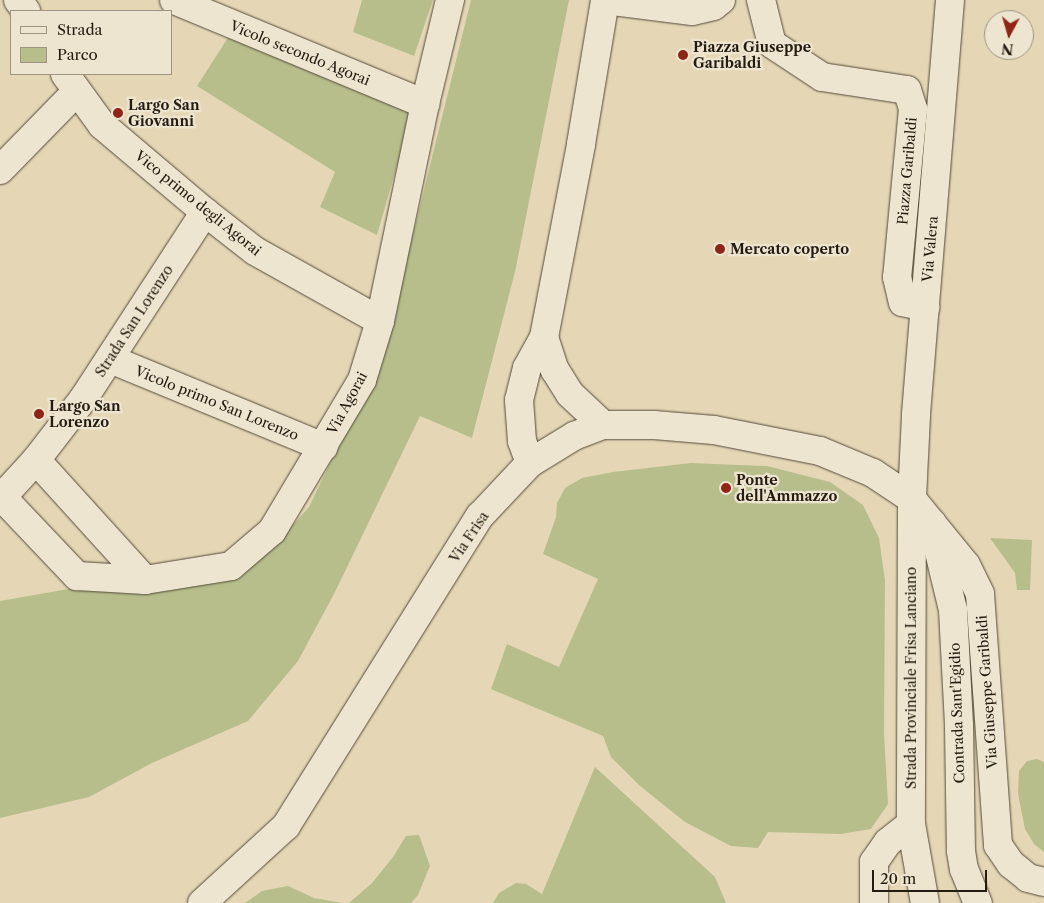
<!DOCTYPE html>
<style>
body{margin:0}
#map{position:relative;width:1044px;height:903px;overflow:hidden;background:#e5d7b6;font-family:"Libre Caslon Text",serif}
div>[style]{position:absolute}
.green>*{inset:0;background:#b7be8c}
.roads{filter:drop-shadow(0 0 1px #544a3a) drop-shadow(0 0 1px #544a3a)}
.street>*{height:28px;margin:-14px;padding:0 14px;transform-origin:14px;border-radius:14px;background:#eee5d0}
.secondary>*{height:28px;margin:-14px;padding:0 14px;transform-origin:14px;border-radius:14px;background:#eee5d0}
.dots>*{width:14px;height:14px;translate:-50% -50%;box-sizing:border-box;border:2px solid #eee5d0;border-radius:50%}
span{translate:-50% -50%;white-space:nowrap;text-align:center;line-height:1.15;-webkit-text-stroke:4.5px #eee5d0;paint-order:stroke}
.poi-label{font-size:14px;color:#241b11;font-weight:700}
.left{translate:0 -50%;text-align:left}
.street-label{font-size:14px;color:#241b11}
.legend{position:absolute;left:10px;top:10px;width:162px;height:65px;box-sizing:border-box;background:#eee5d0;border:1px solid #9d9484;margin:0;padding:6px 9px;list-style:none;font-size:15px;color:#241b11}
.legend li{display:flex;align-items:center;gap:10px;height:25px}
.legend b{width:25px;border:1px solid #9d9484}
.north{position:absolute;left:984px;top:10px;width:50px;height:50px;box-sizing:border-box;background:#eee5d0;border:1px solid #9d9484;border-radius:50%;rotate:186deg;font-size:14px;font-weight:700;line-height:20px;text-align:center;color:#241b11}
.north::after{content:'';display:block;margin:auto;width:18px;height:22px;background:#8f2418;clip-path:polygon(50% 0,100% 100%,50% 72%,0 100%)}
.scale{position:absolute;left:872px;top:870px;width:115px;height:22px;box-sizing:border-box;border:2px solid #241b11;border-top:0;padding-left:6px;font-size:15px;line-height:18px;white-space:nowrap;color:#241b11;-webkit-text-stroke:4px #eee5d0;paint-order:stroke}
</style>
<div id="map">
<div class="green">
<i style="clip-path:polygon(362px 0,433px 0,414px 56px,353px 32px)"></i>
<i style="clip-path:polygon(471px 0,569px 0,515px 272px,472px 438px,420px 416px,335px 592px,298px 661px,248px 721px,152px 763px,89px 797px,0 818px,0 601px,74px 588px,198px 585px,267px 554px,309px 507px,365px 390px,415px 226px)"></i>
<i style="clip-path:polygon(229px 36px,413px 110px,377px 235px,320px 207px,335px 172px,197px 86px)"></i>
<i style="clip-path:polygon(691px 463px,767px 466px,830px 482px,863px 505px,879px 538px,885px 580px,884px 733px,888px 804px,871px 829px,841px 834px,768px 832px,758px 848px,731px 846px,685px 822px,640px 786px,611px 757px,603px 736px,491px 689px,507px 644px,559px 667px,598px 579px,543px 554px,556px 517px,557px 503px,565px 488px,582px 478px,613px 472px)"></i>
<i style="clip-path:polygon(990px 538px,1032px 540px,1030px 590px,1017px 590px,1015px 573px)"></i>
<i style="clip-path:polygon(1037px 759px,1044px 762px,1044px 852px,1034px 844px,1025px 829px,1018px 794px,1019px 771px,1027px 761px)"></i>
<i style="clip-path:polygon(595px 767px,715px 877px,726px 903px,493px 903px,499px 893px,516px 883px,526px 884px,542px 894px)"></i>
<i style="clip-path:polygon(419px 835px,430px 866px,418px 895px,411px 903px,349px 903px,372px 883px,393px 857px,406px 836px)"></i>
<i style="clip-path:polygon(288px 886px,314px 898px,342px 903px,245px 903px,262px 891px)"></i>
</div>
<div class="roads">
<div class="street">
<i style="left:18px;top:0;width:14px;rotate:54deg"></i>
<i style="left:174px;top:0;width:272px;rotate:22.5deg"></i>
<i style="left:605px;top:0;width:88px;rotate:7.2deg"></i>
<i style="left:692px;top:11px;width:22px;rotate:-13deg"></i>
<i style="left:713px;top:6px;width:10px;rotate:-37deg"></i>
<i style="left:761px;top:0;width:45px;rotate:76deg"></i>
<i style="left:772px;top:44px;width:60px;rotate:33.4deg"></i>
<i style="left:822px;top:77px;width:86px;rotate:8.7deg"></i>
<i style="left:907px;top:90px;width:20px;rotate:72deg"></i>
<i style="left:913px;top:109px;width:169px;rotate:95.4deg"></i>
<i style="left:897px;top:277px;width:26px;rotate:77deg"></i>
<i style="left:903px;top:302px;width:23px;rotate:13deg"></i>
<i style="left:950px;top:0;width:417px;rotate:94.7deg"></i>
<i style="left:916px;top:416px;width:83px;rotate:92.8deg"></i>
<i style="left:912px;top:499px;width:85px;rotate:50.7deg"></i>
<i style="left:966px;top:565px;width:32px;rotate:64deg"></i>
<i style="left:980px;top:594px;width:252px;rotate:85.9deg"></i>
<i style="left:998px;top:845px;width:23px;rotate:56deg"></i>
<i style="left:1011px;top:864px;width:22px;rotate:39deg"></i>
<i style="left:1028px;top:878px;width:16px;rotate:14deg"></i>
<i style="left:65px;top:74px;width:63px;rotate:54deg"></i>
<i style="left:102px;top:125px;width:135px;rotate:40.2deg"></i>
<i style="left:205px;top:212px;width:63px;rotate:38deg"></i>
<i style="left:255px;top:251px;width:143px;rotate:29.2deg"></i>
<i style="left:0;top:170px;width:109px;rotate:-45.7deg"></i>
<i style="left:544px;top:337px;width:35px;rotate:72deg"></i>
<i style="left:555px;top:370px;width:28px;rotate:58deg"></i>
<i style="left:570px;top:394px;width:45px;rotate:43.2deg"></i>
<i style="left:110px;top:359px;width:231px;rotate:22.4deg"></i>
<i style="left:36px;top:460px;width:162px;rotate:47.8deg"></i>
<i style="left:530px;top:463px;width:23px;rotate:-110deg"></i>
<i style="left:522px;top:441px;width:41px;rotate:-94.2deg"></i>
<i style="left:519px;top:400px;width:33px;rotate:-76deg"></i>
<i style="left:527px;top:368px;width:35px;rotate:-61deg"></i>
<i style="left:544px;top:337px;width:197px;rotate:-79.1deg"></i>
<i style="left:581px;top:144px;width:146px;rotate:-80.5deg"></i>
<i style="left:0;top:495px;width:112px;rotate:46.5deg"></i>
<i style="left:77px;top:576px;width:68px;rotate:3.4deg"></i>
<i style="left:145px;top:580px;width:87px;rotate:-9.2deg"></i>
<i style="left:231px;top:566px;width:54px;rotate:-40.5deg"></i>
<i style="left:272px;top:531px;width:176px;rotate:-59.2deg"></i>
<i style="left:362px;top:380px;width:62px;rotate:-73deg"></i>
<i style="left:380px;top:321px;width:222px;rotate:-78.3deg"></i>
<i style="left:425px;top:104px;width:107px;rotate:-76.5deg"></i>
<i style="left:2px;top:497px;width:50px;rotate:-47.4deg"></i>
<i style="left:36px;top:460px;width:78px;rotate:-52.3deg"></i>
<i style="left:84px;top:398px;width:222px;rotate:-57deg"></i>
<i style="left:874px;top:903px;width:41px;rotate:-90deg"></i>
<i style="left:874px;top:862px;width:24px;rotate:-55deg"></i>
<i style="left:888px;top:842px;width:29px;rotate:-38deg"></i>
</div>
<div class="secondary">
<i style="left:932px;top:523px;width:89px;rotate:76.4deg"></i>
<i style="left:953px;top:610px;width:116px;rotate:87deg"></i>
<i style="left:959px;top:726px;width:125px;rotate:89.1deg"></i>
<i style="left:961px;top:851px;width:18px;rotate:81deg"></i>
<i style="left:964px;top:869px;width:37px;rotate:68deg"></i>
<i style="left:202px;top:903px;width:114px;rotate:-42.5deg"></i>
<i style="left:286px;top:826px;width:366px;rotate:-58deg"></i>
<i style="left:480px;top:516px;width:73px;rotate:-46.7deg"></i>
<i style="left:530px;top:463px;width:52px;rotate:-31.5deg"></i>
<i style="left:574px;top:436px;width:31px;rotate:-21deg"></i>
<i style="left:603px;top:425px;width:51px"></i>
<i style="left:654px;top:425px;width:60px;rotate:4.8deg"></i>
<i style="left:714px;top:430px;width:108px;rotate:11.2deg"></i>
<i style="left:820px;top:451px;width:57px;rotate:22.5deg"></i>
<i style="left:873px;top:473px;width:47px;rotate:33.7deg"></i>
<i style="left:912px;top:499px;width:325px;rotate:90.2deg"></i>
<i style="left:911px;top:824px;width:80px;rotate:80deg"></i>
</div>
</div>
<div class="dots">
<i style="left:683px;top:55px;background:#8f2418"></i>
<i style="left:118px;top:113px;background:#8f2418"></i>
<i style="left:720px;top:249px;background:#8f2418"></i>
<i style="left:39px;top:414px;background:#8f2418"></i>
<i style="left:726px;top:488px;background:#8f2418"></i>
</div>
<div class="poi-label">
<span class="left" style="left:693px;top:55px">Piazza Giuseppe<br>Garibaldi</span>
<span class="left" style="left:128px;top:113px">Largo San<br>Giovanni</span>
<span class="left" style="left:730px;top:249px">Mercato coperto</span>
<span class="left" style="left:49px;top:414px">Largo San<br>Lorenzo</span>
<span class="left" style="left:736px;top:488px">Ponte<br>dell'Ammazzo</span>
</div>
<div class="street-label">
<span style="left:300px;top:53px;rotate:22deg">Vicolo secondo Agorai</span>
<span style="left:907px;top:171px;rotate:-85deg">Piazza Garibaldi</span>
<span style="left:198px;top:203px;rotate:39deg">Vico primo degli Agorai</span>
<span style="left:930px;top:249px;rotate:-85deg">Via Valera</span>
<span style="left:134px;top:321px;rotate:-57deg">Strada San Lorenzo</span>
<span style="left:217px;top:403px;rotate:22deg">Vicolo primo San Lorenzo</span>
<span style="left:347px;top:403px;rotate:-62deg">Via Agorai</span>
<span style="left:469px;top:537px;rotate:-56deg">Via Frisa</span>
<span style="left:911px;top:678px;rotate:-90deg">Strada Provinciale Frisa Lanciano</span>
<span style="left:987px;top:692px;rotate:-94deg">Via Giuseppe Garibaldi</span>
<span style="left:957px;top:713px;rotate:-92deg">Contrada Sant'Egidio</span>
</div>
<ul class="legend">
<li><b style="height:6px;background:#eee5d0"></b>Strada</li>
<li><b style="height:14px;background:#b7be8c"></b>Parco</li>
</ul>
<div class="north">N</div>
<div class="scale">20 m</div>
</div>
